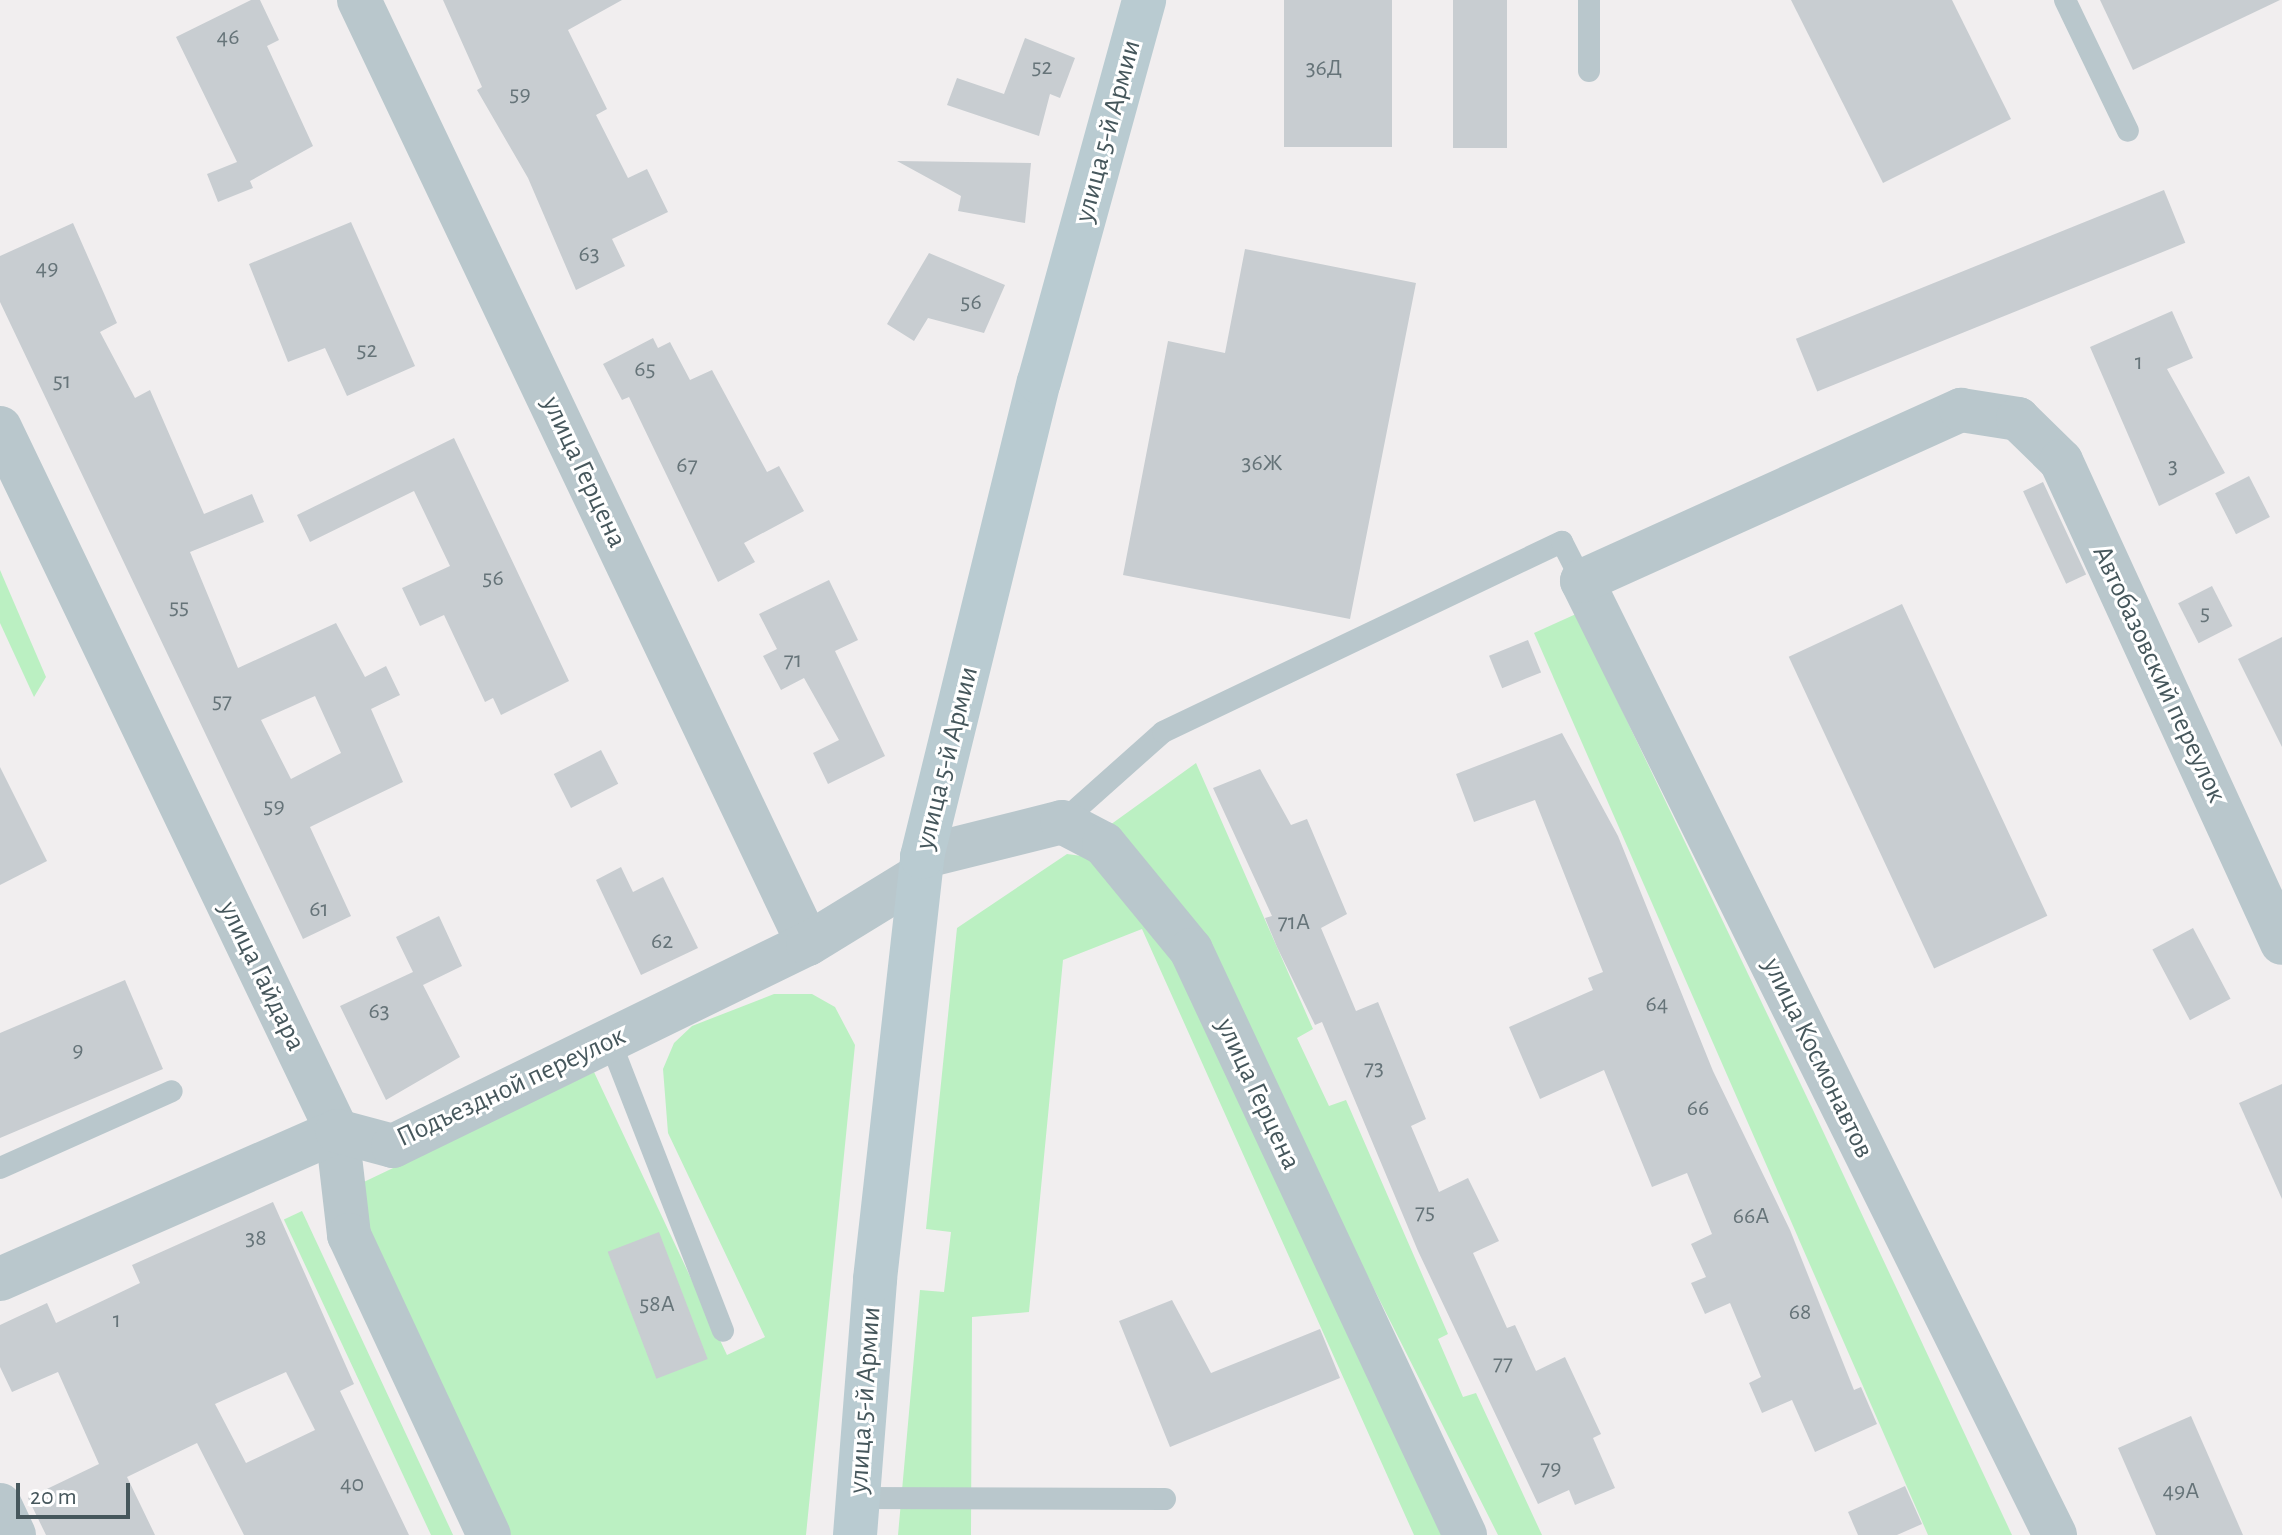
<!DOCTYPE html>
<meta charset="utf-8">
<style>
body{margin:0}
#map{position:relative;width:2282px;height:1535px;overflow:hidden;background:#f1eeef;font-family:"Alegreya Sans",sans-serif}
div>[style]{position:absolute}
.green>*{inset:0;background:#bbf0c2;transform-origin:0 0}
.building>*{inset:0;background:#c8cdd1;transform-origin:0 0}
.lane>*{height:22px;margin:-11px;padding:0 11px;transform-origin:11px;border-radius:11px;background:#b9c7cc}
.street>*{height:44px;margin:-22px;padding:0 22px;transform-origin:22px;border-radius:22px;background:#b9c7cc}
.secondary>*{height:44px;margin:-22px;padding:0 22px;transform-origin:22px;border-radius:22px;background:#b9cbd1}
span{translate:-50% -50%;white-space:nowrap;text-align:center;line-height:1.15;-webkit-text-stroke:6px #fff;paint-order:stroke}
.number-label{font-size:24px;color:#667479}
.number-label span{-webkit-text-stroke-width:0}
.street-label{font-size:28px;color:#46575c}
.scale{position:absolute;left:16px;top:1483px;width:114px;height:36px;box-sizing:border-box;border:4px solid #46575c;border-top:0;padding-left:10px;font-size:24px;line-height:28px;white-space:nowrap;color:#46575c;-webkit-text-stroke:6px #fff;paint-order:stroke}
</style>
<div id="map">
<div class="green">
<i style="clip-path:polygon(0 570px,46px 677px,34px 697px,0 623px)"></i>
<i style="clip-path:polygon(1576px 614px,1814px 1112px,2012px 1535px,1928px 1535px,1534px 633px)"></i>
<i style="clip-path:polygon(1196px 763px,1313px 1029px,1297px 1038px,1329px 1106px,1346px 1100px,1448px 1334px,1438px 1339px,1463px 1397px,1476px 1393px,1542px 1535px,1498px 1535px,1192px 928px,1110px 825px)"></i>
<i style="clip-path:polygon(1067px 854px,1089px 857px,1166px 926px,1454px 1535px,1414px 1535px,1142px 929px,1063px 960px,1029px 1312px,972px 1317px,971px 1535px,898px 1535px,920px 1290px,944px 1292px,951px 1232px,926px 1229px,957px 928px)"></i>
<i style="clip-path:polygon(774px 994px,812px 994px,835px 1007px,855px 1045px,806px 1535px,511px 1535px,347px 1190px,594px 1072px,727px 1355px,765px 1337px,668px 1133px,663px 1069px,674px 1043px,692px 1026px)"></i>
<i style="left:302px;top:1211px;width:359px;height:20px;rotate:65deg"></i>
</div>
<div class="building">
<i style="clip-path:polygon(251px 0,260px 0,279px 40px,267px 46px,313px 146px,250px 181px,253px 188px,218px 202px,207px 174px,237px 162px,176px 37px)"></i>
<i style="clip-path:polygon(443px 0,622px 0,568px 30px,607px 109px,596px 115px,628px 178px,647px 169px,668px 212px,612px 239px,625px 266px,576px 290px,528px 178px,477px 90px,482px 87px)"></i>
<i style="left:1284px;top:0;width:108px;height:147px"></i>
<i style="left:1453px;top:0;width:54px;height:148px"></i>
<i style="clip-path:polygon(1791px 0,1952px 0,2011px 119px,1883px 183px)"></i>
<i style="clip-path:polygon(2100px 0,2280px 0,2133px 70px)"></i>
<i style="clip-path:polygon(1025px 38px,1075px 58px,1060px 98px,1050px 94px,1039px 136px,947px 105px,957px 78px,1004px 94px)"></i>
<i style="clip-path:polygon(897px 161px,1031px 163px,1025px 223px,958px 211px,961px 196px)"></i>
<i style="left:2164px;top:190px;width:57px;height:397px;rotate:68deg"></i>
<i style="clip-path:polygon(351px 222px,415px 366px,347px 396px,325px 348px,288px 362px,249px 264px)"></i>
<i style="clip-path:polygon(evenodd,73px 223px,117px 323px,100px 332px,135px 398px,150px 390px,204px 514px,252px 494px,264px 522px,190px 552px,238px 668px,336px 623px,365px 677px,386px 666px,400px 695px,371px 709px,403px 782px,310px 827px,351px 916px,303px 939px,0 302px,0 256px,73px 223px,315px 696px,341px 753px,291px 779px,261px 720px,315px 696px)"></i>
<i style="clip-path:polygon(1245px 249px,1416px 283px,1350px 619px,1123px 575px,1168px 341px,1225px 353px)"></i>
<i style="clip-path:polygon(929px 253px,1005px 285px,984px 333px,928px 318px,914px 341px,887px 324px)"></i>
<i style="clip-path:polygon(2172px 311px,2193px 358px,2167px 369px,2225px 473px,2159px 506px,2090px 347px)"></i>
<i style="clip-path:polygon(653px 338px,658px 348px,670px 342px,690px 380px,712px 370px,767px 472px,779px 466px,804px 511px,744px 543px,755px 562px,718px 582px,629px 397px,622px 400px,603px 364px)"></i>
<i style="clip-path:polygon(454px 438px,569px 681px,501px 715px,493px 698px,485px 702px,444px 615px,420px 626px,402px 588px,450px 566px,414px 491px,310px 542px,297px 515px)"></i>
<i style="left:2249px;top:476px;width:46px;height:38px;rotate:63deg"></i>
<i style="left:2043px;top:482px;width:102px;height:22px;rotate:65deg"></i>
<i style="clip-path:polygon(829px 580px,858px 640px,835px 651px,885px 756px,828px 784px,813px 753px,839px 740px,804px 678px,781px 690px,763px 656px,777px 649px,759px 614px)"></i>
<i style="left:2212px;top:586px;width:45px;height:38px;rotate:63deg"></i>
<i style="left:1902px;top:604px;width:344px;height:125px;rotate:65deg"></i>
<i style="clip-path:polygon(2282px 637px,2282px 747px,2238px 659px)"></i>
<i style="left:1528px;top:640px;width:35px;height:42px;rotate:68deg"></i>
<i style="clip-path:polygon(1562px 733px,1618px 836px,1713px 1071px,1790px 1230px,1854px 1390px,1861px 1387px,1877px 1424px,1815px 1452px,1792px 1400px,1762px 1413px,1749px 1383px,1761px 1377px,1730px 1303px,1705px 1314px,1691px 1283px,1706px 1277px,1691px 1244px,1712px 1234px,1687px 1173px,1652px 1187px,1604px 1070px,1540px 1099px,1509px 1027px,1593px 990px,1588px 978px,1603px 972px,1535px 800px,1474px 822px,1456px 774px)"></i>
<i style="left:601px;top:750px;width:38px;height:53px;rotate:63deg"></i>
<i style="clip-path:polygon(0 767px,47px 861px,0 885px)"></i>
<i style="clip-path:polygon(1260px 769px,1291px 825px,1307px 819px,1347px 914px,1321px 928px,1356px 1011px,1378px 1002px,1426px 1119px,1411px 1126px,1439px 1192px,1468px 1178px,1499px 1241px,1473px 1253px,1507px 1328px,1515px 1325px,1536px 1371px,1565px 1357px,1601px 1434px,1593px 1438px,1615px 1488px,1575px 1505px,1569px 1490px,1538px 1504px,1418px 1251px,1322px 1022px,1315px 1025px,1277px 947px,1265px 918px,1272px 916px,1213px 788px)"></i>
<i style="clip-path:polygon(621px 867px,633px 892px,663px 877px,698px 948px,641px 975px,596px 880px)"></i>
<i style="clip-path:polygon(439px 916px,462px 966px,423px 985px,460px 1057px,386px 1100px,340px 1006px,413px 972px,396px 937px)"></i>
<i style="left:2193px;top:928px;width:80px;height:46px;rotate:62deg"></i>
<i style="clip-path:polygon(125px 980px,163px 1069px,0 1138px,0 1033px)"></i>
<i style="clip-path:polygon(2282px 1084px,2282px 1199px,2239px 1103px)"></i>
<i style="clip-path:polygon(evenodd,273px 1202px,354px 1384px,340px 1391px,409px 1535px,244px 1535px,197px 1443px,127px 1477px,155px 1535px,46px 1535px,28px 1498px,99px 1464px,58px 1372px,12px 1392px,0 1367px,0 1325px,47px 1303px,56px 1323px,140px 1283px,132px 1265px,273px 1202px,286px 1372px,315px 1430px,246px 1463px,215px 1404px,286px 1372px)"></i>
<i style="left:659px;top:1232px;width:136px;height:55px;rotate:69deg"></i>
<i style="clip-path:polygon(1172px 1300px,1211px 1373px,1320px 1329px,1340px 1378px,1170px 1447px,1119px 1321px)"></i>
<i style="clip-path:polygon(2191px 1416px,2243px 1535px,2156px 1535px,2118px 1448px)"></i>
<i style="clip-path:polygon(1905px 1486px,1922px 1524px,1897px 1535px,1858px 1535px,1848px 1512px)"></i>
</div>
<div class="lane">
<i style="left:1589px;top:0;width:71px;rotate:90deg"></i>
<i style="left:2065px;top:0;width:145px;rotate:64.3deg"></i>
<i style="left:1062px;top:822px;width:135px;rotate:-41.7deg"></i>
<i style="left:1163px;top:732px;width:442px;rotate:-25.5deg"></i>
<i style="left:1562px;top:542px;width:44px;rotate:62.9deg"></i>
<i style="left:610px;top:1041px;width:311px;rotate:68.7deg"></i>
<i style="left:0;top:1168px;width:188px;rotate:-24.1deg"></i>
<i style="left:857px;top:1498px;width:308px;rotate:0.2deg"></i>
</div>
<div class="street">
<i style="left:359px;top:0;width:1045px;rotate:64.56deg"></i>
<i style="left:0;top:428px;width:780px;rotate:64.39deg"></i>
<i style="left:337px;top:1131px;width:105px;rotate:83.4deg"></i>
<i style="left:349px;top:1235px;width:331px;rotate:65deg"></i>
<i style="left:922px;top:857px;width:144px;rotate:-14deg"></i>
<i style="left:1062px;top:822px;width:47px;rotate:27.6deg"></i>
<i style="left:1104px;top:844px;width:137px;rotate:50.6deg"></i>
<i style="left:1191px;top:950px;width:646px;rotate:64.9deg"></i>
<i style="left:0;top:1279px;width:368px;rotate:-23.7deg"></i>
<i style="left:337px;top:1131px;width:58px;rotate:15deg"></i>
<i style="left:393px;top:1146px;width:462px;rotate:-26deg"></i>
<i style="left:808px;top:944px;width:130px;rotate:-31.5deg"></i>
<i style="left:0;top:1505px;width:33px;rotate:65deg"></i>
<i style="left:2055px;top:1535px;width:1065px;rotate:-116.37deg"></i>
<i style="left:1582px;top:581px;width:416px;rotate:-24.3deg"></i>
<i style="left:1961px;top:410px;width:58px;rotate:9deg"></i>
<i style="left:2018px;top:419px;width:60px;rotate:44.3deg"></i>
<i style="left:2061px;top:461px;width:530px;rotate:65.37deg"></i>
</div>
<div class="secondary">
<i style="left:855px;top:1535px;width:257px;rotate:-85.5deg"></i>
<i style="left:875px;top:1279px;width:425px;rotate:-83.6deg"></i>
<i style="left:922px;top:857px;width:489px;rotate:-76.2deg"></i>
<i style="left:1039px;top:382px;width:396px;rotate:-74.6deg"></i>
</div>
<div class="number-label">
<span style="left:228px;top:38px">46</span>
<span style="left:1042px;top:68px">52</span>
<span style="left:1324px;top:69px">36Д</span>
<span style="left:520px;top:95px">59</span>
<span style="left:589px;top:255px">63</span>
<span style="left:47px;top:269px">49</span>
<span style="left:971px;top:303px">56</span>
<span style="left:367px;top:351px">52</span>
<span style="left:2139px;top:363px">1</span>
<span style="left:645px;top:370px">65</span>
<span style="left:62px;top:382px">51</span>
<span style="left:1262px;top:464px">36Ж</span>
<span style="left:687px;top:466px">67</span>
<span style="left:2173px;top:467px">3</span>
<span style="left:493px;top:579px">56</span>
<span style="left:179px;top:608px">55</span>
<span style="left:2205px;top:614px">5</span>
<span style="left:793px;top:661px">71</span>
<span style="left:222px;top:702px">57</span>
<span style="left:274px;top:807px">59</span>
<span style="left:319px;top:910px">61</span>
<span style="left:1294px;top:923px">71А</span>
<span style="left:662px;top:942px">62</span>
<span style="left:1657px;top:1005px">64</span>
<span style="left:379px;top:1012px">63</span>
<span style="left:78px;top:1051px">9</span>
<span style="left:1374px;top:1069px">73</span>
<span style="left:1698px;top:1109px">66</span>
<span style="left:1425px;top:1213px">75</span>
<span style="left:1751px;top:1217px">66А</span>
<span style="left:256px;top:1239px">38</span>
<span style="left:657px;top:1305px">58А</span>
<span style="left:1800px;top:1313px">68</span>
<span style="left:117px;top:1321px">1</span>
<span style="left:1503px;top:1364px">77</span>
<span style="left:1551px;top:1469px">79</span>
<span style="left:352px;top:1485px">40</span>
<span style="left:2181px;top:1492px">49А</span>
</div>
<div class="street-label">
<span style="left:1108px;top:131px;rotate:-75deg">улица 5-й Армии</span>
<span style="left:584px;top:472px;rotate:65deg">улица Герцена</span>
<span style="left:2159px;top:674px;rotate:65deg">Автобазовский переулок</span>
<span style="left:947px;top:758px;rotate:-76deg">улица 5-й Армии</span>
<span style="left:262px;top:976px;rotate:64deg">улица Гайдара</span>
<span style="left:1818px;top:1058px;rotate:64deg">улица Космонавтов</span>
<span style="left:511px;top:1087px;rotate:-25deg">Подъездной переулок</span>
<span style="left:1258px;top:1094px;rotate:65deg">улица Герцена</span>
<span style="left:865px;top:1400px;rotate:-86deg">улица 5-й Армии</span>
</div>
<div class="scale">20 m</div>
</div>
